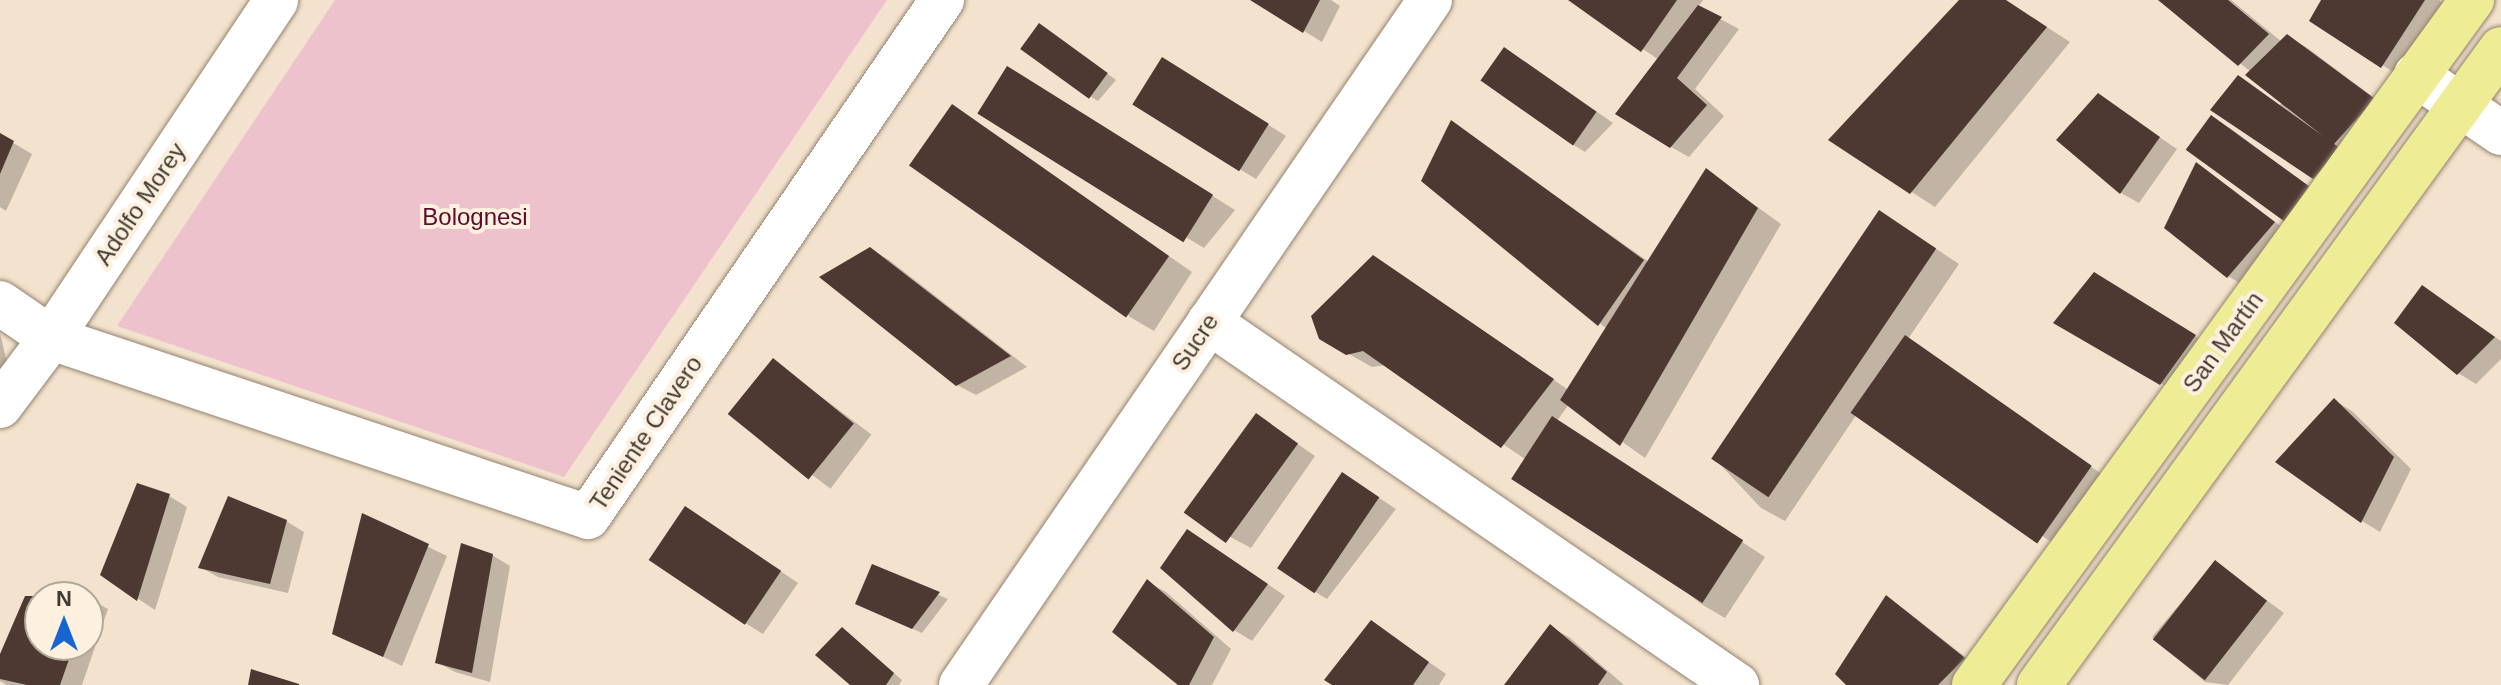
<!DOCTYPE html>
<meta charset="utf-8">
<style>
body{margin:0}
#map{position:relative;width:2501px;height:685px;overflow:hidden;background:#f3e2cd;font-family:Arial,sans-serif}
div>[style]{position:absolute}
.green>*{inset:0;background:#eec2cc}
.shadow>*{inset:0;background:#0003;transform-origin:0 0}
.building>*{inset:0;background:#4e3832;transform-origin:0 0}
.roads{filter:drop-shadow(0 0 2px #938370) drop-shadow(0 0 2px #938370)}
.minor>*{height:44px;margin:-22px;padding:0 22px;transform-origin:22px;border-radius:22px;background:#fff}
.major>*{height:44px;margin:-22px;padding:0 22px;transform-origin:22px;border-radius:22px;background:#eeec95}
span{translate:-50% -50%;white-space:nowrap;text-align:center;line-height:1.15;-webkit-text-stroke:8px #fef0df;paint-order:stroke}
.street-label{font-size:24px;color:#413a32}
.park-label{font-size:24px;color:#5c0b2c}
.north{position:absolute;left:24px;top:581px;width:80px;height:80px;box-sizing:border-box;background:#fef0df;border:2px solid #b2a79a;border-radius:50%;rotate:0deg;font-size:22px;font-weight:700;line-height:32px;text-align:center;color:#413a32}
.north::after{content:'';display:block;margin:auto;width:28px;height:36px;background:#1765cf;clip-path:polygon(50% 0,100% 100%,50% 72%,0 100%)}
</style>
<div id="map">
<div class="green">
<i style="clip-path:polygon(335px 0,887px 0,564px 477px,117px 326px)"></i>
</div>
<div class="shadow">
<i style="clip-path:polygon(1254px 0,1331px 0,1340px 6px,1322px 42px)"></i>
<i style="clip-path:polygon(1571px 0,1703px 0,1698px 7px,1739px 29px,1695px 89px,1724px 116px,1689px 157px,1671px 147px,1659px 60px)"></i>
<i style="clip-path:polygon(1962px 0,2005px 0,2070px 42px,1935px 207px,1831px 140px)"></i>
<i style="clip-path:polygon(2161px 0,2231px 0,2282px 42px,2287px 37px,2306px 47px,2392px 111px,2332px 188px,2314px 177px,2239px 78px,2280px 105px,2282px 102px,2251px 72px)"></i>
<i style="clip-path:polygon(2323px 0,2439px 0,2446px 5px,2401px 77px,2312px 20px)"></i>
<i style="clip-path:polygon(1049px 31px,1116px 80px,1098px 101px,1088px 95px)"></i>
<i style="clip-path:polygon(1523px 60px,1613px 123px,1585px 152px,1567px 141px)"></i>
<i style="clip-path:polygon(1181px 70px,1286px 136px,1256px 179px,1238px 168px)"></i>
<i style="clip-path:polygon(1032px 83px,1235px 210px,1204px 248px,979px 113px)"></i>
<i style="clip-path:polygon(2099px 96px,2177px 149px,2139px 203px,2121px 193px,2059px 139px)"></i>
<i style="clip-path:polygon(952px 106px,1192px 272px,1154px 331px,1130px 317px)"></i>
<i style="clip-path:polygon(2212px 118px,2230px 128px,2327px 200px,2188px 149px)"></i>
<i style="clip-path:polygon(1452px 123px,1649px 262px,1707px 171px,1781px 224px,1645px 458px,1569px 404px,1557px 421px,1765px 557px,1725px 618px,1701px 604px,1522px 457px,1386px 365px,1372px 367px,1321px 338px,1397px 272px,1570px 391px,1607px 329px,1423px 181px)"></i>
<i style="clip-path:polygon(0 135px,32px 154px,6px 211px,0 207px)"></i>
<i style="clip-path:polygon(2196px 165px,2292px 234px,2246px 287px,2228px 276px)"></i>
<i style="clip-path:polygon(1903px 227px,1959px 264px,1908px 339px,2113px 482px,2065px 551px,1857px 414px,1785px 521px,1761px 508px,1715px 459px)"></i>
<i style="clip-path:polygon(870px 249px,889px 260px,1027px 367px,976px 395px,957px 385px)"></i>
<i style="clip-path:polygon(2113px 285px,2213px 347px,2179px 394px,2056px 322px)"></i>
<i style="clip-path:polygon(2423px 288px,2501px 341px,2501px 359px,2476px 384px,2458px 373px)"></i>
<i style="clip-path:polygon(0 333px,8px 367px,0 379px)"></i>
<i style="left:774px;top:361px;width:122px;height:68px;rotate:37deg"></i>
<i style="clip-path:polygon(2334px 400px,2352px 411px,2411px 469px,2380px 532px,2362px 521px)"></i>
<i style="clip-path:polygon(1257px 416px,1315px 456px,1251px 548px,1210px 526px)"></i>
<i style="clip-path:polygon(1343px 474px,1396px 509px,1327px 599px,1309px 588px)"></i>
<i style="clip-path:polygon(169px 496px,187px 507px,155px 610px,102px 575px)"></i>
<i style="clip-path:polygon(364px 516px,447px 556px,402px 666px,334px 633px)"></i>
<i style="clip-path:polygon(703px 519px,798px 583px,763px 634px,745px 623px)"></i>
<i style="clip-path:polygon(286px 521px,304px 532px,288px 593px,218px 577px,200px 567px)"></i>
<i style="clip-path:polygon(1206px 542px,1285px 596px,1252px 641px,1234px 630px,1163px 567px)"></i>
<i style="clip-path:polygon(492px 555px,510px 566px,490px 682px,455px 672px,437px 662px)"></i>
<i style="clip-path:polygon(2215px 562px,2284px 613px,2228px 685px,2205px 682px,2152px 637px)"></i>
<i style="clip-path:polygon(873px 567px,948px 599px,922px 633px,868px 609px)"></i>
<i style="clip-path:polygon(1148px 582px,1166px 592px,1231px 649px,1212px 685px,1181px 685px)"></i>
<i style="clip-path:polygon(40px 598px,40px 645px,88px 645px,88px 598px,108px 609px,82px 685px,7px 685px,0 681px,0 659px)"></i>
<i style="clip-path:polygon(1886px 598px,1904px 609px,1982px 670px,1966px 685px,1848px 685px)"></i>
<i style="clip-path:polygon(1372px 622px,1446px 674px,1439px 685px,1336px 685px)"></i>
<i style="clip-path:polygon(1550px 627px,1569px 637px,1624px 685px,1506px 685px)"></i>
<i style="clip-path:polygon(843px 629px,902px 680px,899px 685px,853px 685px)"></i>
</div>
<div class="building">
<i style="clip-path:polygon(1250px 0,1320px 0,1303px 33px)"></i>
<i style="clip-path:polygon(1568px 0,1677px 0,1641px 52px)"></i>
<i style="clip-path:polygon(1959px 0,2006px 0,2047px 27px,1910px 194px,1828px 140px)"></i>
<i style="clip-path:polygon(2158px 0,2228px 0,2269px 34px,2238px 66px)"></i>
<i style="clip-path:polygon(2321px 0,2425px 0,2381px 68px,2309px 21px)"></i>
<i style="clip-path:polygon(1698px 5px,1722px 17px,1677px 78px,1707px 105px,1670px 148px,1615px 114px)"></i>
<i style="left:1039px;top:23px;width:85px;height:32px;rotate:36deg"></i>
<i style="clip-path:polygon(2287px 34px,2375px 99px,2334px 144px,2340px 148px,2313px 179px,2210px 110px,2238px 75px,2323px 136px,2245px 75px)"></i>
<i style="left:1504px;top:47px;width:113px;height:41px;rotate:35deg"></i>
<i style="left:1162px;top:57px;width:126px;height:56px;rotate:32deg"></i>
<i style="left:1007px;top:66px;width:243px;height:56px;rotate:32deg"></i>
<i style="clip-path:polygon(2098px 93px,2160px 137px,2120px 194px,2056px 140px)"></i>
<i style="left:952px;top:104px;width:265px;height:75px;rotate:35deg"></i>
<i style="left:2211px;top:115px;width:123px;height:43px;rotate:36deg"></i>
<i style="clip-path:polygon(1451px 120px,1644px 260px,1598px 326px,1421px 181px)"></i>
<i style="clip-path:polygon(0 133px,14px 141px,0 174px)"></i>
<i style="clip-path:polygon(2196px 162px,2275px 222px,2227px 278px,2164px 228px)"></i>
<i style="clip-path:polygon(1706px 168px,1758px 208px,1620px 446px,1560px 400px)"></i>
<i style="left:1879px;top:210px;width:69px;height:300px;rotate:34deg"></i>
<i style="clip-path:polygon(870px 247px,1011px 356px,956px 386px,819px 277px)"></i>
<i style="clip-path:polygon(1373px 255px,1554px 379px,1501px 448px,1363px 351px,1346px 355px,1319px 339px,1311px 316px)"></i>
<i style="clip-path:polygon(2094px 272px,2196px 335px,2160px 385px,2053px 323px)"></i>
<i style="clip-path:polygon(2422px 285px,2495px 337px,2457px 375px,2394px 323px)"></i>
<i style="left:1905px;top:335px;width:228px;height:95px;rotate:35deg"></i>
<i style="left:773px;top:358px;width:104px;height:72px;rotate:39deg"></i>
<i style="clip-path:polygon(2334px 398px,2394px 457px,2361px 523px,2275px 462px)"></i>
<i style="left:1256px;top:413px;width:52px;height:123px;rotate:36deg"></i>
<i style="left:1552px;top:416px;width:228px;height:75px;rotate:33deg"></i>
<i style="left:1342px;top:472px;width:45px;height:116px;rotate:34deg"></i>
<i style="clip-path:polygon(137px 483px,170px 494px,137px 601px,100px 575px)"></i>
<i style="clip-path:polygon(228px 496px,287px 520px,270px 584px,198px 568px)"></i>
<i style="left:685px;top:506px;width:116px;height:65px;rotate:34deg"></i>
<i style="clip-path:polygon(362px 513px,429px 544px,383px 657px,332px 634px)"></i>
<i style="clip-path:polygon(1187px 529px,1268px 584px,1233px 632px,1160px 568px)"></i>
<i style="clip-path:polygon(461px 543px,493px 554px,472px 673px,435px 663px)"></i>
<i style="left:2215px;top:560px;width:66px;height:101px;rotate:38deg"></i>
<i style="clip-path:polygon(872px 564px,940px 592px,912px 629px,855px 604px)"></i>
<i style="clip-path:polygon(1147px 579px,1214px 637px,1189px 685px,1178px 685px,1112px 632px)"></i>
<i style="clip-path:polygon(1886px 595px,1965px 658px,1938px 685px,1846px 685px,1835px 674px)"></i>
<i style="clip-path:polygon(25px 596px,40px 596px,40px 645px,74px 645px,60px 685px,27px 685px,0 679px,0 654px)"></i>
<i style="clip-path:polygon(1371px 620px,1429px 662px,1413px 685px,1332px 685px,1324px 680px)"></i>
<i style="clip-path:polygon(1550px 624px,1607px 672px,1598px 685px,1504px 685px)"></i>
<i style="clip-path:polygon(842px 627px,894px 673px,886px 685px,850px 685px,815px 655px)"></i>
<i style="clip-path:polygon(251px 669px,299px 684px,299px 685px,248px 685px)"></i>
</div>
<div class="roads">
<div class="minor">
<i style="left:2416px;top:75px;width:103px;rotate:34.3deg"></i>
<i style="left:0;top:303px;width:62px;rotate:34.5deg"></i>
<i style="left:51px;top:338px;width:566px;rotate:18.43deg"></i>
<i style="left:588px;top:517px;width:627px;rotate:-55.6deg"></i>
<i style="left:1209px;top:322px;width:641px;rotate:34.51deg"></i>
<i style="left:0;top:406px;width:85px;rotate:-53.1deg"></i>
<i style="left:51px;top:338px;width:406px;rotate:-56.3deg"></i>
<i style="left:961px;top:685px;width:830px;rotate:-55.6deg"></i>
</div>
<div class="major">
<i style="left:1974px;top:685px;width:847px;rotate:-53.98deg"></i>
<i style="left:2039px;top:685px;width:786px;rotate:-54deg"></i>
</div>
</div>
<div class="street-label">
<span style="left:140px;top:204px;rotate:-56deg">Adolfo Morey</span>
<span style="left:1195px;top:342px;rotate:-56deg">Sucre</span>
<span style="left:2223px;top:342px;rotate:-54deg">San Martín</span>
<span style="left:646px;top:433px;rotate:-56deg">Teniente Clavero</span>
</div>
<div class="park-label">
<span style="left:475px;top:217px">Bolognesi</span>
</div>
<div class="north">N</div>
</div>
